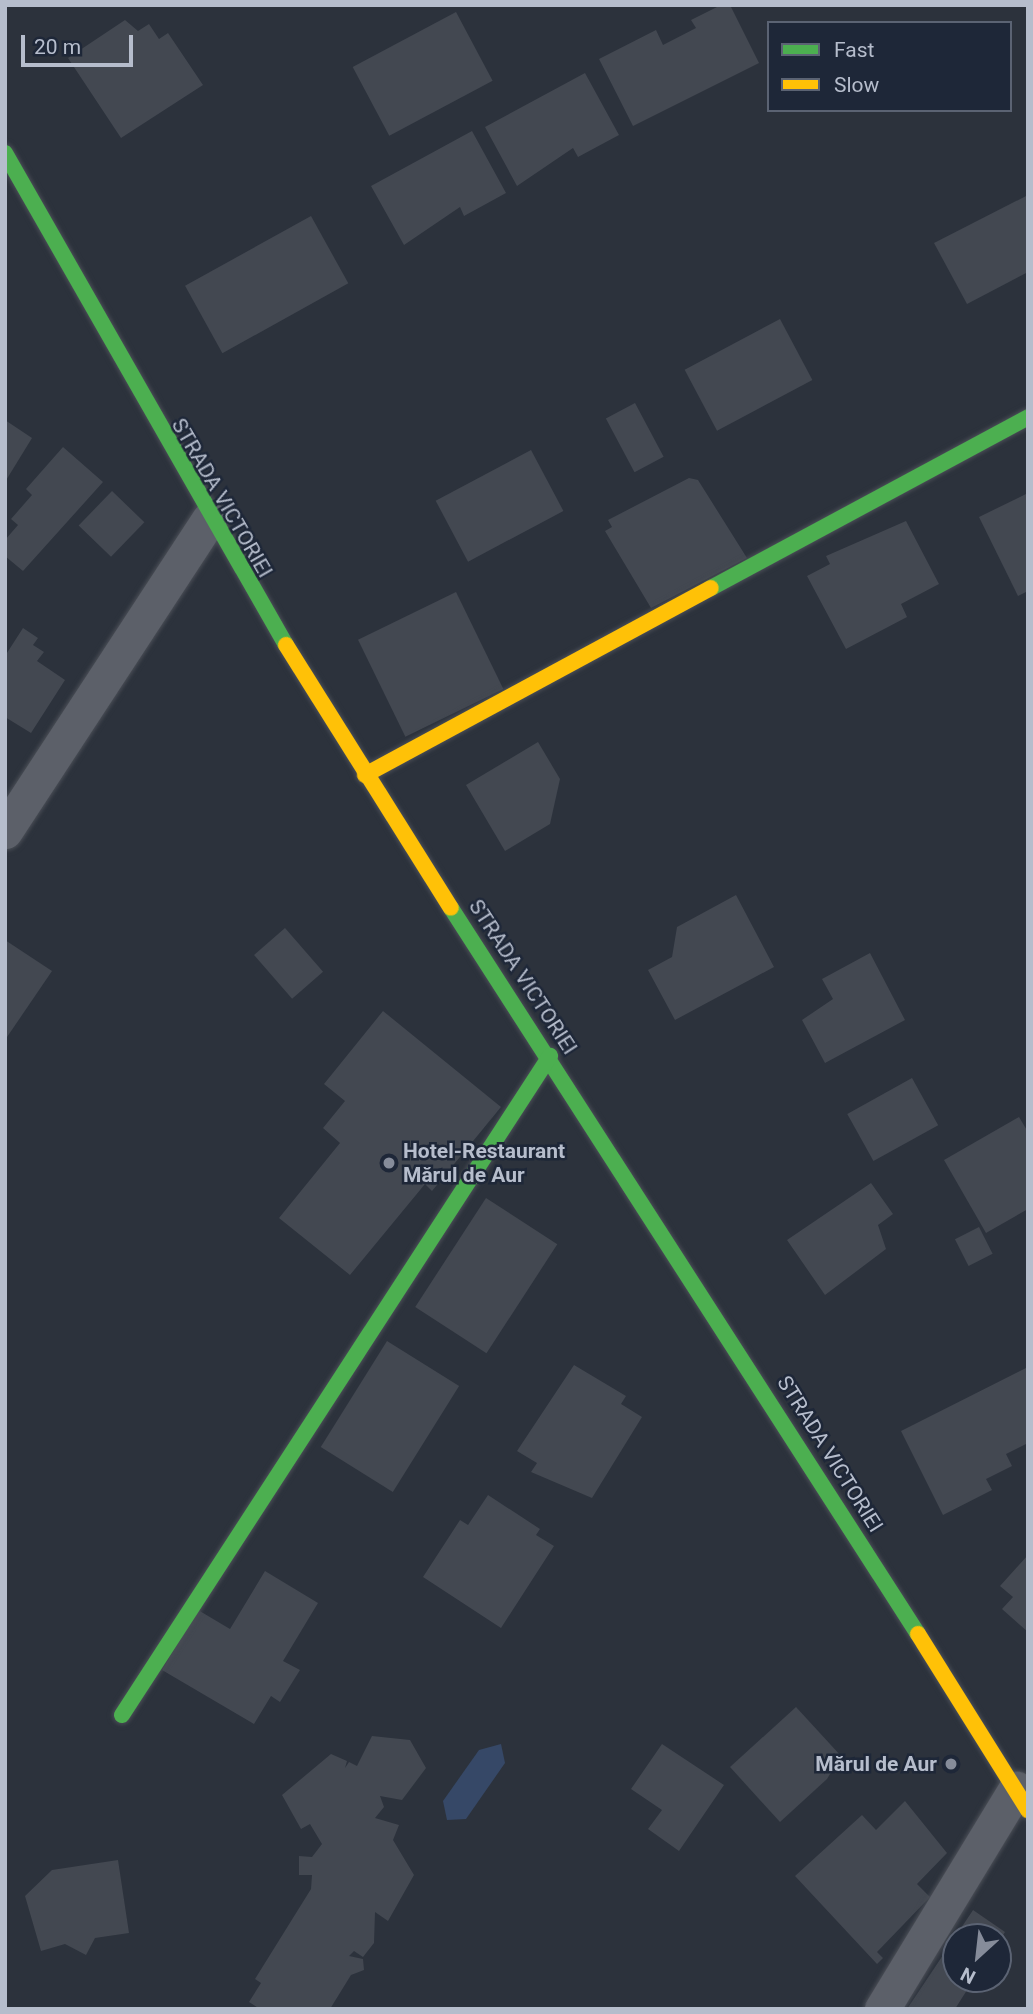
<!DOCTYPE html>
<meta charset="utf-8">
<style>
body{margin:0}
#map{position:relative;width:1033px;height:2014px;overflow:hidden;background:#2c323c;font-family:Roboto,sans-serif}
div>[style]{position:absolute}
.water>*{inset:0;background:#364867}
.building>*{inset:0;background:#434851;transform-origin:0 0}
.roads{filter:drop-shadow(0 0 2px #4a4e56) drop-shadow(0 0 2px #4a4e56)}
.street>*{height:35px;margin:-17.5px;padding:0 17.5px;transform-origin:17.5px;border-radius:17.5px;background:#5c6069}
.fast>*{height:16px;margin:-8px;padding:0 8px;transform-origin:8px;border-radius:8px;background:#4caf50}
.slow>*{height:16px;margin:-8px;padding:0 8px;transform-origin:8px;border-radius:8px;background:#ffc107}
.dots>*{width:19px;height:19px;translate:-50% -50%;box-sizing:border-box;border:4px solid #1e2738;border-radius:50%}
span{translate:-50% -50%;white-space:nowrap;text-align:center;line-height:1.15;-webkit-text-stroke:5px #1e2738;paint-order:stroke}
.street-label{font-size:21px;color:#b6bdcc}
.poi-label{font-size:21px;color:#b6bdcc;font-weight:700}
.left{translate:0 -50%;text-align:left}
.right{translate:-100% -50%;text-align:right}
.frame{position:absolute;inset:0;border:7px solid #b6bdcc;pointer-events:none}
.legend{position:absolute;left:767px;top:21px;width:245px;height:91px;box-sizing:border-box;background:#1e2738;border:2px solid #5b6373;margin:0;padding:9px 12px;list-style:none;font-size:21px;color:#b6bdcc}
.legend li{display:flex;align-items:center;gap:14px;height:35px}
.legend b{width:35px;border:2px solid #5b6373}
.north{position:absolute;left:942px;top:1923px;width:70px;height:70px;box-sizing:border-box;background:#1e2738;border:2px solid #5b6373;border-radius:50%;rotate:207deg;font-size:19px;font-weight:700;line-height:28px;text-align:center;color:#b6bdcc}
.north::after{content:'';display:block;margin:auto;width:24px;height:32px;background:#868c9a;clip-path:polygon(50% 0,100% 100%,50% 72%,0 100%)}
.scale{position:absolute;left:21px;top:35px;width:112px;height:32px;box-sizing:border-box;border:4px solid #b6bdcc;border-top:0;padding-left:9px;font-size:21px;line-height:24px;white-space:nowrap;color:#b6bdcc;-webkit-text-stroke:5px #1e2738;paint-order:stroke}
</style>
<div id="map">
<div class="water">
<i style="clip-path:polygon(501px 1744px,505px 1763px,466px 1819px,447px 1820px,443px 1801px,479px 1750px)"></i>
</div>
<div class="building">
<i style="clip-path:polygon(721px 5px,730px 5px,759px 63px,633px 126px,599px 59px,656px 30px,663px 45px,696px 28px,691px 20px)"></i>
<i style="left:456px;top:12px;width:78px;height:117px;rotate:62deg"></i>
<i style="clip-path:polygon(125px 20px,138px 31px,149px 24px,159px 39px,168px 33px,203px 85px,121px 138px,68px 58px)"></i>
<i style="clip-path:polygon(585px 73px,619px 135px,578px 157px,573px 148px,517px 186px,485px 127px)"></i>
<i style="clip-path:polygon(472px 131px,506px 193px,464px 216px,460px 207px,404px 245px,371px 186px)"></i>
<i style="clip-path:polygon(1028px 195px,1028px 272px,967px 304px,934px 243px)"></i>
<i style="left:311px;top:216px;width:77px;height:144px;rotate:61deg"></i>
<i style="left:780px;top:319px;width:69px;height:108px;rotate:62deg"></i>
<i style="left:635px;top:403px;width:61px;height:33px;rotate:62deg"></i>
<i style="clip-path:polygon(5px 420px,32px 438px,5px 482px)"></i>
<i style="clip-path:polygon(63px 447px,103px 482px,23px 571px,5px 556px,5px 540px,18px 525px,11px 519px,32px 495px,26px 489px)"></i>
<i style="left:531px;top:450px;width:69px;height:108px;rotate:62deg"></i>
<i style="clip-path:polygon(689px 478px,698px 480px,747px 558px,651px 608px,605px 531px,612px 527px,608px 520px)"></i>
<i style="left:112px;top:491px;width:45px;height:48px;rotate:44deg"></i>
<i style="clip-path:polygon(1028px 493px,1028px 591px,1018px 596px,979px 517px)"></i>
<i style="clip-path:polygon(906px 521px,939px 584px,901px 604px,907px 617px,846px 649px,807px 576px,830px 564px,826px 556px)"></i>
<i style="left:456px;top:592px;width:108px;height:109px;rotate:64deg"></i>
<i style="clip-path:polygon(23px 628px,38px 638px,33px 645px,44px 652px,37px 661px,65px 680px,31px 733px,5px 717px,5px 656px)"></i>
<i style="clip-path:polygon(538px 742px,560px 779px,550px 824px,505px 851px,466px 785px)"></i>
<i style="clip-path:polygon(736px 895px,774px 967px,675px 1020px,648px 970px,672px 957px,677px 927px)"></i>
<i style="left:285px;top:928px;width:58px;height:41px;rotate:49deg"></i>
<i style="clip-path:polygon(5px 940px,52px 971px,5px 1040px)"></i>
<i style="clip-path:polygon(870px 953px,905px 1020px,825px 1063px,802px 1020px,833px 999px,822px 979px)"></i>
<i style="clip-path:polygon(383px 1011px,501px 1107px,432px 1191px,425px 1184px,350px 1275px,279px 1218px,340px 1143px,323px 1128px,345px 1101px,324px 1084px)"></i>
<i style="left:912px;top:1078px;width:54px;height:74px;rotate:61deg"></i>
<i style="clip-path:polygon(1019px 1117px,1028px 1132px,1028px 1209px,986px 1233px,944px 1160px)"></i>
<i style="clip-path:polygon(871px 1183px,893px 1214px,878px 1225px,886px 1249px,825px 1295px,787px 1240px)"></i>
<i style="left:486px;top:1198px;width:85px;height:130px;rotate:33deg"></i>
<i style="left:979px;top:1227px;width:30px;height:27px;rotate:63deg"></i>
<i style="left:387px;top:1341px;width:85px;height:125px;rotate:32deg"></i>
<i style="clip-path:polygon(574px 1365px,626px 1396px,621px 1404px,642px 1417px,592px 1498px,531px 1472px,537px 1463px,517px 1451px)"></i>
<i style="clip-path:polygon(1028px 1367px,1028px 1443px,1006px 1454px,1012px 1466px,986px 1479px,992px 1490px,943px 1515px,901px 1431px)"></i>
<i style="clip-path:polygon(488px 1495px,540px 1529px,536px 1535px,554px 1546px,501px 1628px,423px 1577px,460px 1520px,468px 1525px)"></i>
<i style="clip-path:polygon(1028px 1555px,1028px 1632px,1002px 1609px,1013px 1597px,1000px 1586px)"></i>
<i style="clip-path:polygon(265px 1571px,318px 1603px,283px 1661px,300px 1670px,280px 1702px,271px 1696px,254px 1724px,162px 1670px,198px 1610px,230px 1629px)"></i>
<i style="clip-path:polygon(796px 1707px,841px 1756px,827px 1779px,780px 1822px,730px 1767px)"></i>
<i style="clip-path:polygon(372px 1736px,410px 1740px,426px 1768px,402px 1800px,380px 1796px,384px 1807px,375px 1818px,399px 1825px,393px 1840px,414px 1875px,388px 1921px,375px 1912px,374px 1943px,363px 1957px,354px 1951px,349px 1956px,363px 1959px,364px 1970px,351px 1975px,330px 2009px,260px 2009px,249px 2002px,261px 1983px,255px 1979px,311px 1889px,312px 1875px,299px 1875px,299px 1856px,312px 1857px,322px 1844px,310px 1824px,301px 1829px,282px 1795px,331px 1754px,347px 1761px,345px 1768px,349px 1762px,357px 1766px)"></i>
<i style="clip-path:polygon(662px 1744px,724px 1785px,679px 1851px,648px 1829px,662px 1810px,631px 1789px)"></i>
<i style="clip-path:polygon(905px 1801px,947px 1853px,917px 1884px,930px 1897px,877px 1952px,883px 1958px,877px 1964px,795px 1876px,862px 1815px,876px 1830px)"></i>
<i style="clip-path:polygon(118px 1860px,129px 1933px,95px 1938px,86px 1955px,65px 1944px,41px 1951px,25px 1896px,52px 1870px)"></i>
<i style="clip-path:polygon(973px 1910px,1005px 1932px,998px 1943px,998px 1937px,956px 1937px,956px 1979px,974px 1979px,955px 2009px,907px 2009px)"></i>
</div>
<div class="roads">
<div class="street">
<i style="left:5px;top:831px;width:373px;rotate:-56.8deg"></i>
<i style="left:882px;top:2009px;width:258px;rotate:-58.7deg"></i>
</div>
<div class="fast">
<i style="left:5px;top:153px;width:567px;rotate:60.27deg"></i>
<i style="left:711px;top:588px;width:360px;rotate:-28.3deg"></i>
<i style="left:451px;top:908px;width:863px;rotate:57.25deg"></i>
<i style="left:122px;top:1715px;width:786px;rotate:-57deg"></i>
</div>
<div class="slow">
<i style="left:286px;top:645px;width:310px;rotate:57.9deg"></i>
<i style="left:365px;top:775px;width:393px;rotate:-28.4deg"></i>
<i style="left:918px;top:1634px;width:208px;rotate:58deg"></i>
</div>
</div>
<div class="dots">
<i style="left:389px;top:1163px;background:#868c9a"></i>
<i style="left:951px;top:1764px;background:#868c9a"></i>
</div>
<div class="street-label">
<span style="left:222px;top:498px;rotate:60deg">STRADA VICTORIEI</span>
<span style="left:523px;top:977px;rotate:57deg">STRADA VICTORIEI</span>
<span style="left:830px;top:1454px;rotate:58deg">STRADA VICTORIEI</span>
</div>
<div class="poi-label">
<span class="left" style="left:403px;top:1163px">Hotel-Restaurant<br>Mărul de Aur</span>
<span class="right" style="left:937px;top:1764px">Mărul de Aur</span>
</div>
<div class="frame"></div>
<ul class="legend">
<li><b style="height:9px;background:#4caf50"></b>Fast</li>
<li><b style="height:9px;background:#ffc107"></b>Slow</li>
</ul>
<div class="north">N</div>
<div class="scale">20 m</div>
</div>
